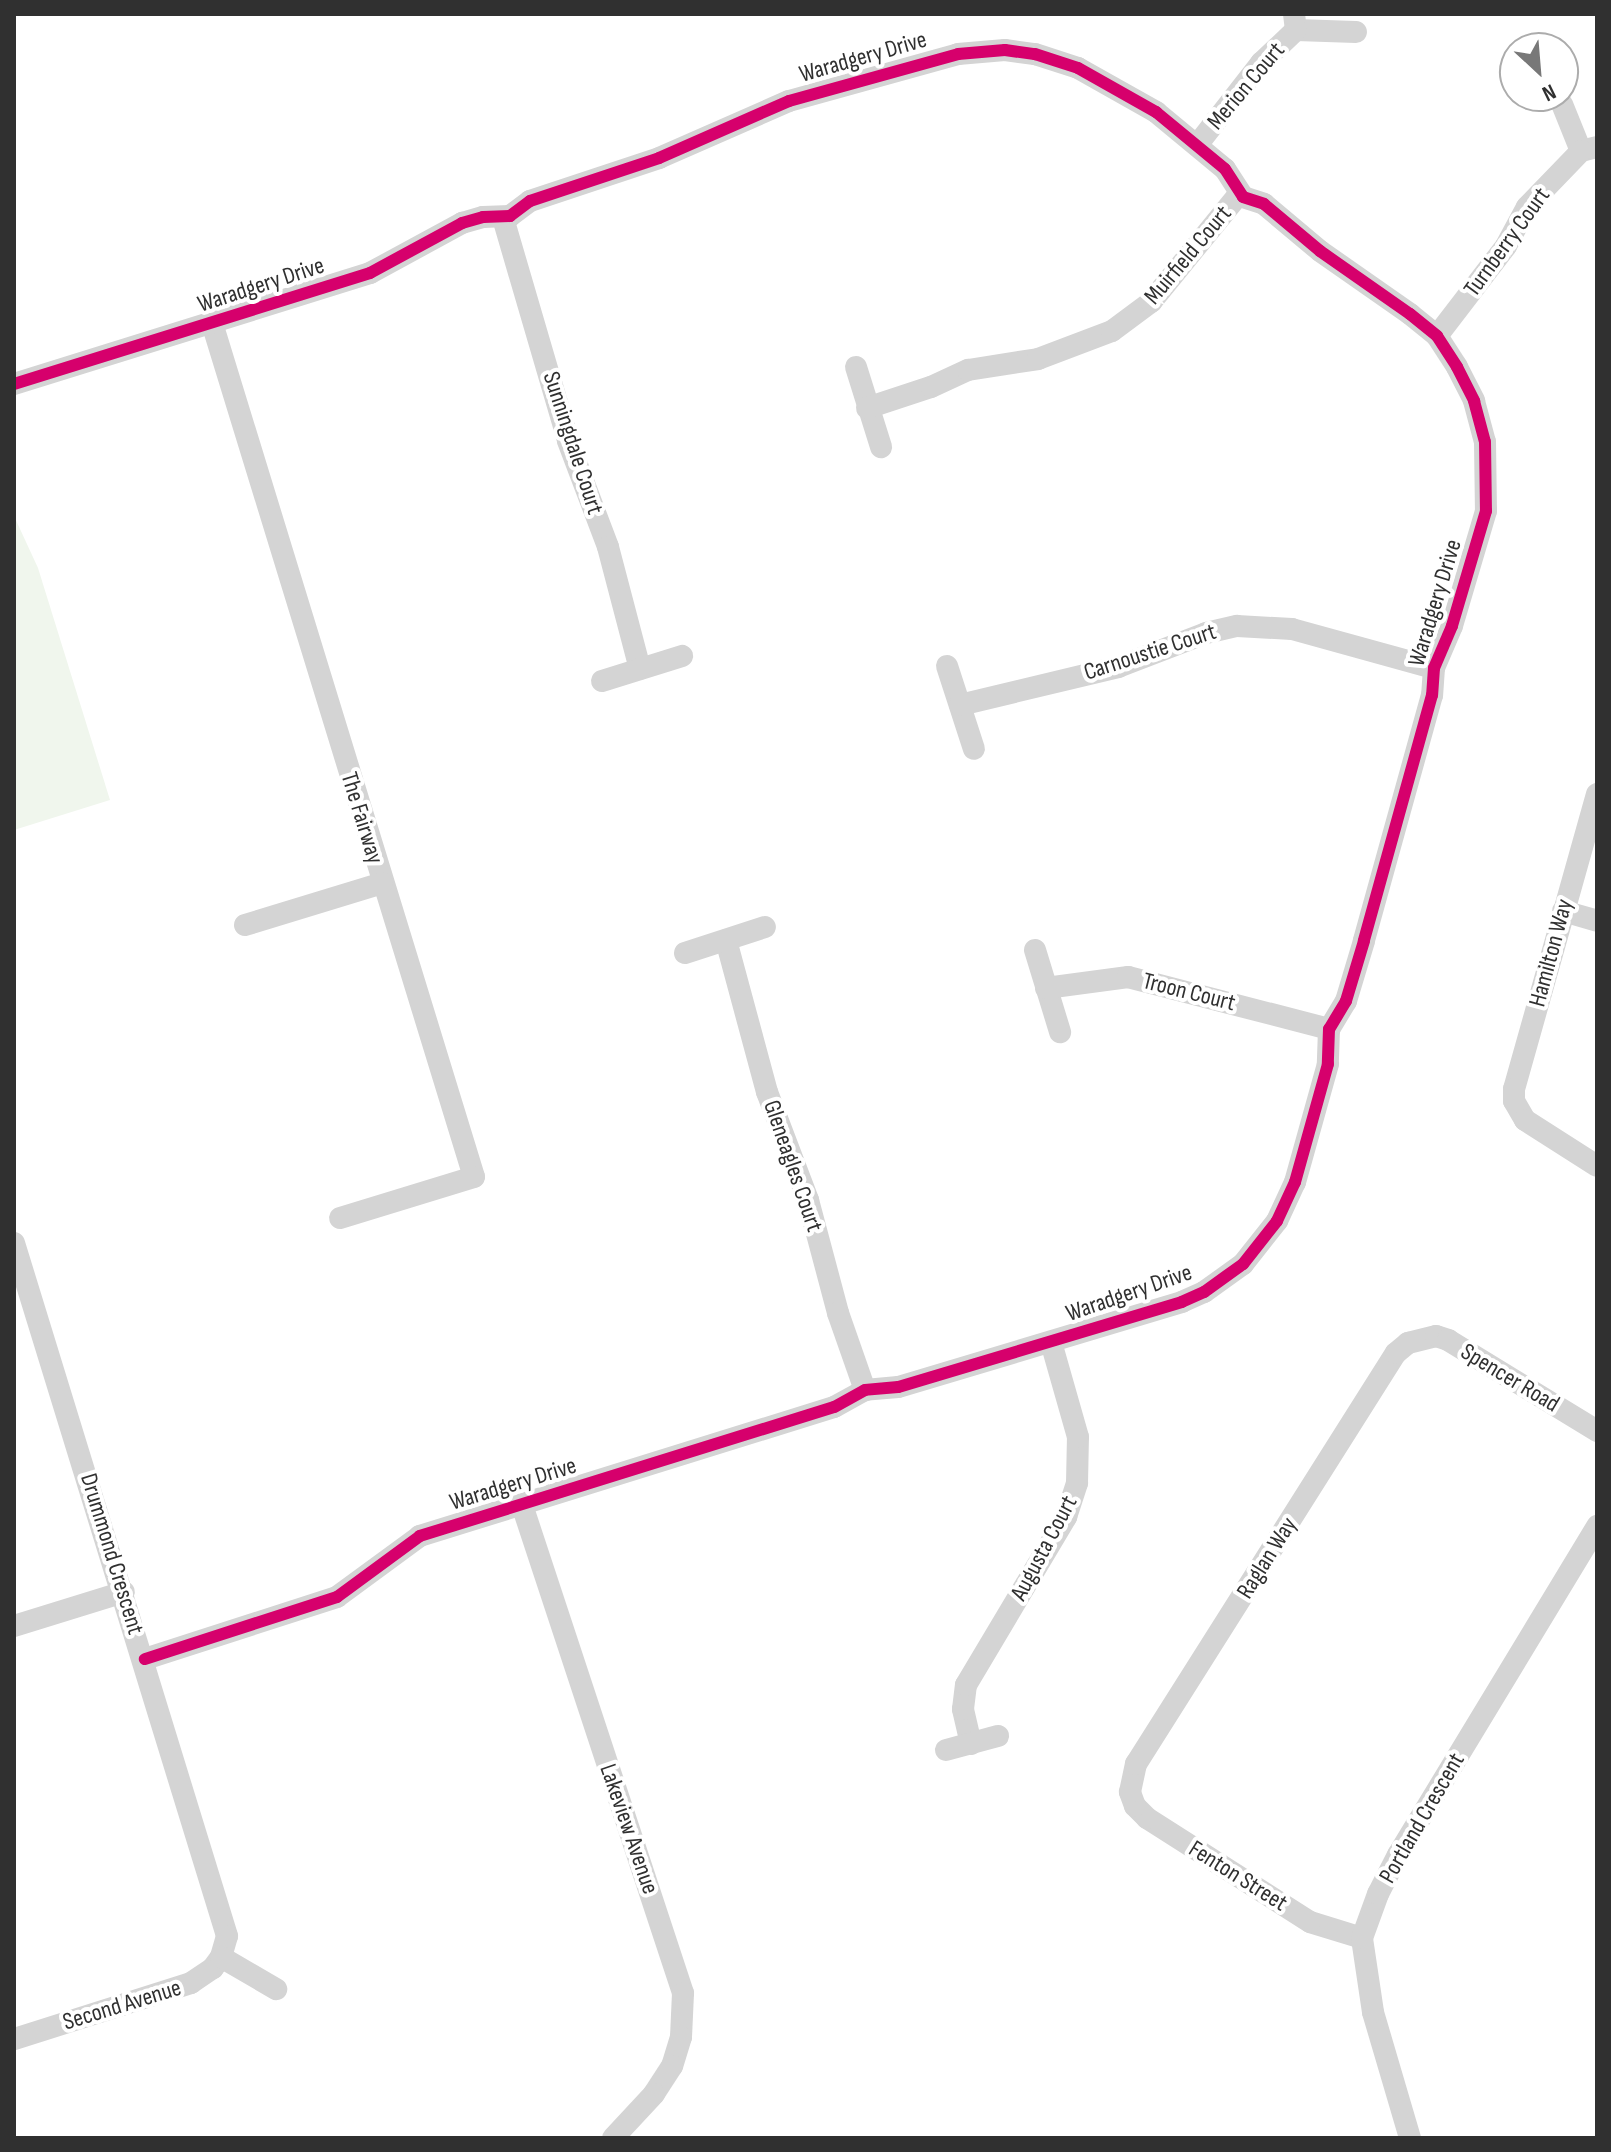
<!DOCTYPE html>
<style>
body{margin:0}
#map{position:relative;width:1611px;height:2152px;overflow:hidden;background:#fff;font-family:"Sofia Sans Condensed",sans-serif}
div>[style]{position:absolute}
.green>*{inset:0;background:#f0f6ed}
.minor>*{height:22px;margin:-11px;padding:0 11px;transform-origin:11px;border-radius:11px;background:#d4d4d4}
.cycleway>*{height:12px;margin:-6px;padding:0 6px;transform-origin:6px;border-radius:6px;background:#d6006c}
span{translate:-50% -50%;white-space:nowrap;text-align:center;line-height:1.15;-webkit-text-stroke:8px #fff;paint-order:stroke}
.street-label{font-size:24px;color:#303030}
.frame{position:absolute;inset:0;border:16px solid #303030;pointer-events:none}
.north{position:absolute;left:1499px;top:32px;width:80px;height:80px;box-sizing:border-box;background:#fff;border:2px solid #acacac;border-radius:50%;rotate:154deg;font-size:22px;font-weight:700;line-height:32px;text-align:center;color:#303030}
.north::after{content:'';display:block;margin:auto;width:28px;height:36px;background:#787878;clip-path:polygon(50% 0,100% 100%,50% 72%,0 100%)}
</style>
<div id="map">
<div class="green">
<i style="clip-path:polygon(14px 516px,38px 568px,110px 800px,14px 830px)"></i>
</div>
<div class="minor">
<i style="left:1294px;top:14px;width:16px;rotate:83deg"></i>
<i style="left:1296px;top:30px;width:60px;rotate:1.9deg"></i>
<i style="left:1562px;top:104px;width:51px;rotate:68deg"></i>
<i style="left:1581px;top:151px;width:16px;rotate:-14deg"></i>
<i style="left:1198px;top:144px;width:103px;rotate:-52.1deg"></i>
<i style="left:1261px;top:63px;width:48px;rotate:-43.3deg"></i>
<i style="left:503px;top:218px;width:232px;rotate:73.7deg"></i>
<i style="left:568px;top:441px;width:113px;rotate:69.3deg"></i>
<i style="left:608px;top:547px;width:126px;rotate:75.3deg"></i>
<i style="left:212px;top:323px;width:893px;rotate:72.94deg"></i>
<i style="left:474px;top:1177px;width:140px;rotate:163deg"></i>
<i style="left:1437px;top:336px;width:113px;rotate:-52.5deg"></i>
<i style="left:1506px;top:246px;width:44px;rotate:-61.7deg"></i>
<i style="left:1527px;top:207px;width:78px;rotate:-46deg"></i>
<i style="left:856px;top:367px;width:84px;rotate:72.6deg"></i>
<i style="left:14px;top:384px;width:373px;rotate:-17.3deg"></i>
<i style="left:370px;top:273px;width:105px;rotate:-28.5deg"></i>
<i style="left:462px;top:223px;width:22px;rotate:-16deg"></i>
<i style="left:483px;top:217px;width:27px;rotate:-2deg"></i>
<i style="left:510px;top:216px;width:25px;rotate:-37deg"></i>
<i style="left:530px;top:201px;width:136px;rotate:-18.4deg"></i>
<i style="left:659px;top:158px;width:142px;rotate:-23.7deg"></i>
<i style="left:789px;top:101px;width:175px;rotate:-15.5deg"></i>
<i style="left:958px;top:54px;width:47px;rotate:-4.9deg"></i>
<i style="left:1005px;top:50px;width:30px;rotate:8deg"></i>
<i style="left:1035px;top:54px;width:45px;rotate:18deg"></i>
<i style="left:1078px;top:68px;width:90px;rotate:29.4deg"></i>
<i style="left:1156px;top:112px;width:89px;rotate:39.6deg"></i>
<i style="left:1225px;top:169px;width:33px;rotate:57deg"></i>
<i style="left:1243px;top:197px;width:22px;rotate:18deg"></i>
<i style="left:1264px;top:204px;width:73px;rotate:40deg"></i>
<i style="left:1320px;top:251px;width:110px;rotate:35deg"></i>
<i style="left:1410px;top:314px;width:35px;rotate:39deg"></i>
<i style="left:1437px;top:336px;width:37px;rotate:57deg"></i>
<i style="left:1457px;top:367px;width:38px;rotate:63deg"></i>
<i style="left:1474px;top:401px;width:42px;rotate:75deg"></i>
<i style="left:1485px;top:442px;width:69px;rotate:89.2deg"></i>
<i style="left:1486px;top:511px;width:120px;rotate:106.5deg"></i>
<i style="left:1452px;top:626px;width:46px;rotate:113.2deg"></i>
<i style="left:1434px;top:668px;width:27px;rotate:94deg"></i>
<i style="left:1432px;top:695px;width:255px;rotate:105.5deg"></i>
<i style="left:1364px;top:941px;width:63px;rotate:106.7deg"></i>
<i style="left:1346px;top:1001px;width:33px;rotate:121deg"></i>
<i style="left:1329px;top:1029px;width:35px;rotate:92deg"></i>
<i style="left:1328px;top:1064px;width:123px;rotate:105.6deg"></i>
<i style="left:1295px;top:1182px;width:43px;rotate:114.8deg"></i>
<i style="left:1277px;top:1221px;width:55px;rotate:128.3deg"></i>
<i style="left:1243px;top:1264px;width:48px;rotate:144.3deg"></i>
<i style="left:1204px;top:1292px;width:24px;rotate:156deg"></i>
<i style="left:1182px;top:1302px;width:296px;rotate:163.3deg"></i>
<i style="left:898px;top:1387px;width:33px;rotate:175deg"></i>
<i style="left:865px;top:1390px;width:35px;rotate:151deg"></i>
<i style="left:834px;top:1407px;width:434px;rotate:162.7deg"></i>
<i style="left:420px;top:1536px;width:103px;rotate:143.7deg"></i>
<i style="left:337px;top:1597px;width:202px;rotate:162.1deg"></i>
<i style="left:867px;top:408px;width:67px;rotate:-18.2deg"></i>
<i style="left:931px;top:387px;width:41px;rotate:-24.7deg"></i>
<i style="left:968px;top:370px;width:71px;rotate:-8.9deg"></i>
<i style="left:1038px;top:359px;width:79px;rotate:-20.7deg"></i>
<i style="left:1112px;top:331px;width:49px;rotate:-36.6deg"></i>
<i style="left:1151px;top:302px;width:139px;rotate:-50.8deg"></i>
<i style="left:947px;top:666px;width:87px;rotate:72deg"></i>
<i style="left:602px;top:681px;width:84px;rotate:-17.4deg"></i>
<i style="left:960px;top:705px;width:163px;rotate:-13.5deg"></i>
<i style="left:1118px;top:667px;width:94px;rotate:-21.1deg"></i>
<i style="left:1206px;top:633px;width:32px;rotate:-13deg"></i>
<i style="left:1237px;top:626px;width:55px;rotate:3.1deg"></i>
<i style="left:1292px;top:629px;width:147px;rotate:15.4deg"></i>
<i style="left:1597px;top:794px;width:306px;rotate:105.7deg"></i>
<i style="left:1514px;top:1089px;width:12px;rotate:90deg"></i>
<i style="left:1514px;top:1101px;width:22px;rotate:60deg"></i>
<i style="left:1525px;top:1120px;width:85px;rotate:32.6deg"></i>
<i style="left:1563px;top:911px;width:35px;rotate:16deg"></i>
<i style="left:245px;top:925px;width:143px;rotate:-17deg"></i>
<i style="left:726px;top:940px;width:157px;rotate:74.9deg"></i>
<i style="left:767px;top:1092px;width:116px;rotate:69.2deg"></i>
<i style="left:808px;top:1200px;width:117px;rotate:75.1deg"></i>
<i style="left:838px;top:1313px;width:82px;rotate:70.7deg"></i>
<i style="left:1035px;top:950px;width:86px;rotate:73deg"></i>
<i style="left:685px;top:953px;width:84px;rotate:-18deg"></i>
<i style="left:1046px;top:988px;width:83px;rotate:-7.6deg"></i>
<i style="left:1128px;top:977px;width:208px;rotate:14.5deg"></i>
<i style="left:14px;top:1243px;width:725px;rotate:72.91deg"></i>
<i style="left:227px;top:1936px;width:22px;rotate:106deg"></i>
<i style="left:221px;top:1957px;width:14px;rotate:126deg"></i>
<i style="left:213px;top:1968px;width:27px;rotate:146deg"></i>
<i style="left:191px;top:1983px;width:186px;rotate:162.4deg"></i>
<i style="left:522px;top:1505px;width:514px;rotate:71.74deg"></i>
<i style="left:683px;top:1993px;width:44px;rotate:92.6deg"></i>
<i style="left:681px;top:2037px;width:30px;rotate:107deg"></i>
<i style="left:672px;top:2066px;width:33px;rotate:123deg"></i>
<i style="left:654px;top:2094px;width:60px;rotate:133deg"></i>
<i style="left:14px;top:1626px;width:115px;rotate:-17.2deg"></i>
<i style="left:971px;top:1744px;width:36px;rotate:-103deg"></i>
<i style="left:963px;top:1709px;width:24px;rotate:-83deg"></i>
<i style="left:966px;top:1685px;width:196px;rotate:-59.2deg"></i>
<i style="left:1066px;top:1517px;width:36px;rotate:-72deg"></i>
<i style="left:1077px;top:1483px;width:46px;rotate:-88.8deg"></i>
<i style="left:1078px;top:1437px;width:99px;rotate:-105.9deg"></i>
<i style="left:946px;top:1750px;width:54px;rotate:-15.1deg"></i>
<i style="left:1362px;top:1938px;width:54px;rotate:-162.9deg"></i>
<i style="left:1310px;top:1922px;width:193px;rotate:-147.5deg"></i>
<i style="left:1147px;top:1818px;width:17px;rotate:-135deg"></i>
<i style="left:1135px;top:1806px;width:15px;rotate:-110deg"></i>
<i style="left:1130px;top:1792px;width:29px;rotate:-78deg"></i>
<i style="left:1136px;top:1764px;width:486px;rotate:-57.7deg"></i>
<i style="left:1396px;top:1353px;width:16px;rotate:-40deg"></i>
<i style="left:1408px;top:1343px;width:29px;rotate:-14deg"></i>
<i style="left:1436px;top:1336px;width:13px;rotate:18deg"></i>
<i style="left:1448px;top:1340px;width:175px;rotate:31.4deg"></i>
<i style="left:221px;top:1957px;width:64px;rotate:30.2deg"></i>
<i style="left:1410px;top:2138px;width:131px;rotate:-106.4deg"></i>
<i style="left:1373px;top:2012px;width:75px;rotate:-98.5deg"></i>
<i style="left:1362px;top:1938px;width:47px;rotate:-70deg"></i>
<i style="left:1378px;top:1894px;width:44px;rotate:-62.9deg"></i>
<i style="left:1398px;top:1855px;width:385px;rotate:-58.8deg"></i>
</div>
<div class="cycleway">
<i style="left:14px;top:384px;width:373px;rotate:-17.3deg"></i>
<i style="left:370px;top:273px;width:105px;rotate:-28.5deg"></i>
<i style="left:462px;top:223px;width:22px;rotate:-16deg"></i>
<i style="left:483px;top:217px;width:27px;rotate:-2deg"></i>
<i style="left:510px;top:216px;width:25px;rotate:-37deg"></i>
<i style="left:530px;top:201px;width:136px;rotate:-18.4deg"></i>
<i style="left:659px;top:158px;width:142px;rotate:-23.7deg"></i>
<i style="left:789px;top:101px;width:175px;rotate:-15.5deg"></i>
<i style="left:958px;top:54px;width:47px;rotate:-4.9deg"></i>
<i style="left:1005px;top:50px;width:30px;rotate:8deg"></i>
<i style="left:1035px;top:54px;width:45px;rotate:18deg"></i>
<i style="left:1078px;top:68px;width:90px;rotate:29.4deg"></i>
<i style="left:1156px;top:112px;width:89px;rotate:39.6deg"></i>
<i style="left:1225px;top:169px;width:33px;rotate:57deg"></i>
<i style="left:1243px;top:197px;width:22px;rotate:18deg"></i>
<i style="left:1264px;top:204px;width:73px;rotate:40deg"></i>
<i style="left:1320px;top:251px;width:110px;rotate:35deg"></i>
<i style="left:1410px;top:314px;width:35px;rotate:39deg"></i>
<i style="left:1437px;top:336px;width:37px;rotate:57deg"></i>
<i style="left:1457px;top:367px;width:38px;rotate:63deg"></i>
<i style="left:1474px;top:401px;width:42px;rotate:75deg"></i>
<i style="left:1485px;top:442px;width:69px;rotate:89.2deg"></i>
<i style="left:1486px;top:511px;width:120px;rotate:106.5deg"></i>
<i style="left:1452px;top:626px;width:46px;rotate:113.2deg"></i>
<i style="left:1434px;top:668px;width:27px;rotate:94deg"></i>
<i style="left:1432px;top:695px;width:255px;rotate:105.5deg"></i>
<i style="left:1364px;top:941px;width:63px;rotate:106.7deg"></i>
<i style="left:1346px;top:1001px;width:33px;rotate:121deg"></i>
<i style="left:1329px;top:1029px;width:35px;rotate:92deg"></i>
<i style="left:1328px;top:1064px;width:123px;rotate:105.6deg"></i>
<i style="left:1295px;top:1182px;width:43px;rotate:114.8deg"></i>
<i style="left:1277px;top:1221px;width:55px;rotate:128.3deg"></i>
<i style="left:1243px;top:1264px;width:48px;rotate:144.3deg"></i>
<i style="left:1204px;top:1292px;width:24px;rotate:156deg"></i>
<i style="left:1182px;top:1302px;width:296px;rotate:163.3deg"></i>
<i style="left:898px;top:1387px;width:33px;rotate:175deg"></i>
<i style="left:865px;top:1390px;width:35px;rotate:151deg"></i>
<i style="left:834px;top:1407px;width:434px;rotate:162.7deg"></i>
<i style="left:420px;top:1536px;width:103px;rotate:143.7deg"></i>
<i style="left:337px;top:1597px;width:202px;rotate:162.1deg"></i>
</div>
<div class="street-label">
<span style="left:863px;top:57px;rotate:-16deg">Waradgery Drive</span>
<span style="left:1246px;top:86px;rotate:-50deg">Merion Court</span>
<span style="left:1507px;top:242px;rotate:-54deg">Turnberry Court</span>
<span style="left:1188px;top:255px;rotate:-50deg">Muirfield Court</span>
<span style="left:261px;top:285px;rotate:-18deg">Waradgery Drive</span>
<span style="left:573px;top:443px;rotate:72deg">Sunningdale Court</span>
<span style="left:1435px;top:603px;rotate:-73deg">Waradgery Drive</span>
<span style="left:1150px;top:652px;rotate:-18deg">Carnoustie Court</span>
<span style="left:362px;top:818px;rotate:73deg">The Fairway</span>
<span style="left:1551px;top:953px;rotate:-75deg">Hamilton Way</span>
<span style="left:1189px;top:992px;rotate:14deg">Troon Court</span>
<span style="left:793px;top:1166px;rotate:71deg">Gleneagles Court</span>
<span style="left:1129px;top:1293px;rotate:-19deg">Waradgery Drive</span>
<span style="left:1510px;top:1378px;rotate:31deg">Spencer Road</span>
<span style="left:513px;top:1484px;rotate:-17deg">Waradgery Drive</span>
<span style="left:1044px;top:1548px;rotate:-62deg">Augusta Court</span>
<span style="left:112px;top:1554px;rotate:73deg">Drummond Crescent</span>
<span style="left:1267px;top:1558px;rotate:-58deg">Raglan Way</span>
<span style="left:1422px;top:1818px;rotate:-60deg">Portland Crescent</span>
<span style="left:629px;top:1829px;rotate:71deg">Lakeview Avenue</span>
<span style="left:1238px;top:1876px;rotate:32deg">Fenton Street</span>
<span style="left:122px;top:2005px;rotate:-17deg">Second Avenue</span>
</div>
<div class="frame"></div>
<div class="north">N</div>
</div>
